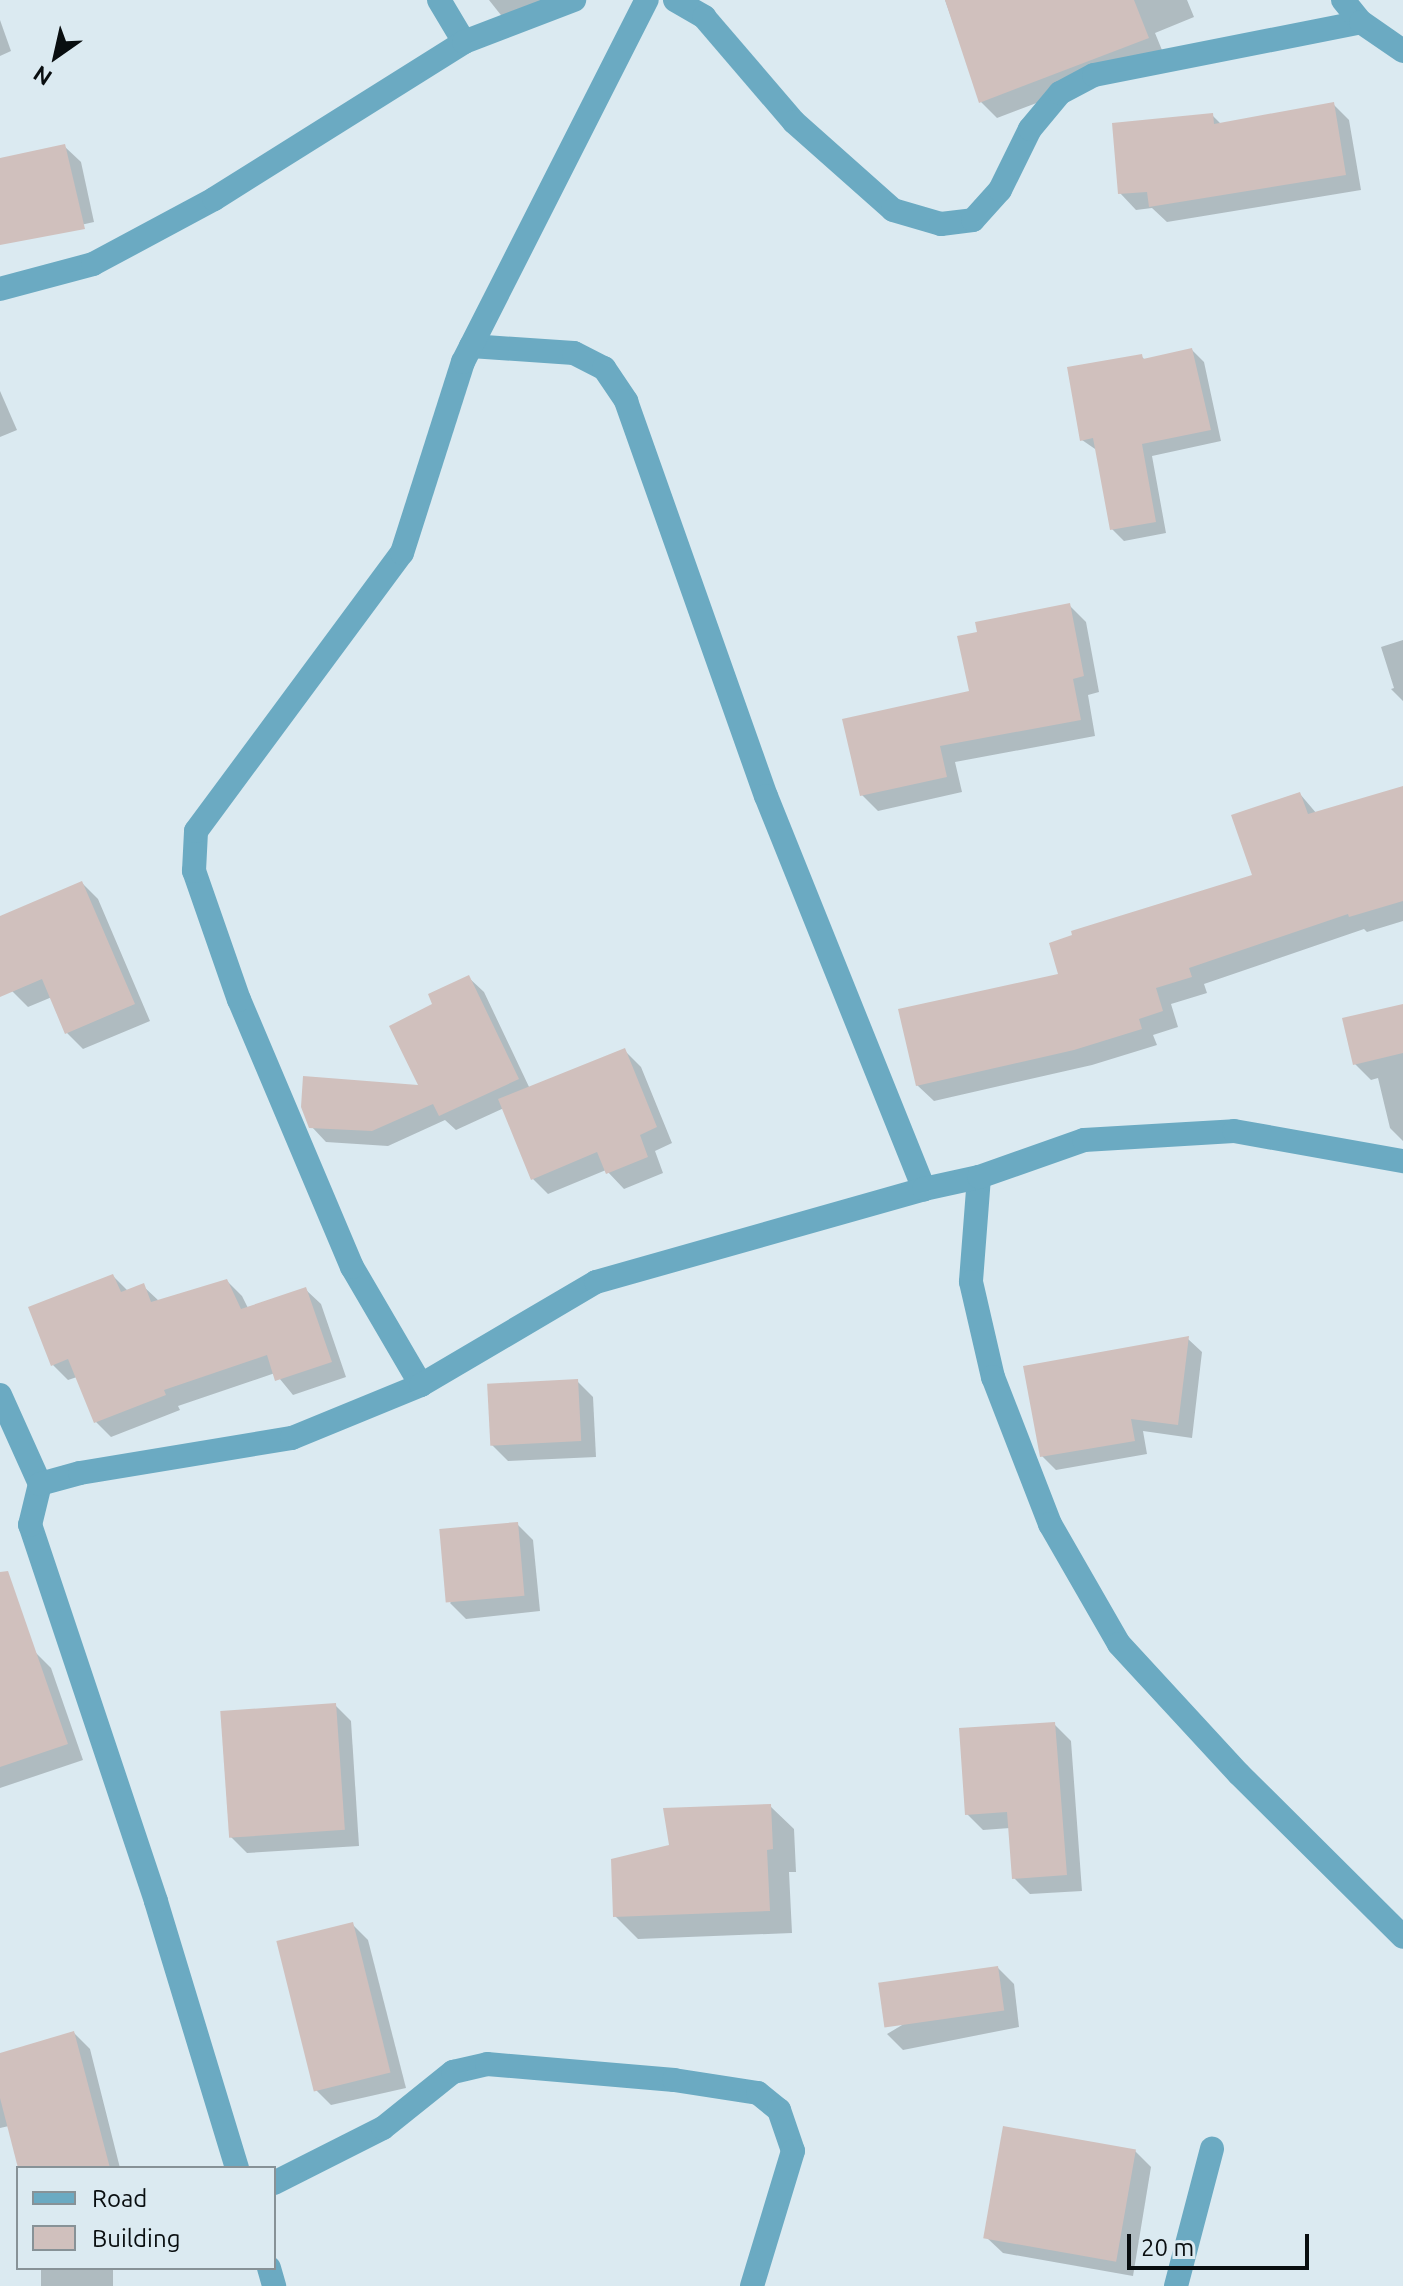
<!DOCTYPE html>
<style>
body{margin:0}
#map{position:relative;width:1403px;height:2286px;overflow:hidden;background:#dbeaf1;font-family:Ubuntu,sans-serif}
div>[style]{position:absolute}
.shadow>*{inset:0;background:#0003;transform-origin:0 0}
.building>*{inset:0;background:#d0c0bd;transform-origin:0 0}
.minor>*{height:24px;margin:-12px;padding:0 12px;transform-origin:12px;border-radius:12px;background:#6baac2}
span{translate:-50% -50%;white-space:nowrap;text-align:center;line-height:1.15;-webkit-text-stroke:8px #dbeaf1;paint-order:stroke}
.legend{position:absolute;left:16px;top:2166px;width:260px;height:104px;box-sizing:border-box;background:#dbeaf1;border:2px solid #879297;margin:0;padding:10px 14px;list-style:none;font-size:24px;color:#090e10}
.legend li{display:flex;align-items:center;gap:16px;height:40px}
.legend b{width:40px;border:2px solid #879297}
.north{position:absolute;left:16px;top:16px;width:80px;height:80px;-webkit-text-stroke:6px #dbeaf1;paint-order:stroke;rotate:214deg;font-size:22px;font-weight:700;line-height:32px;text-align:center;color:#090e10}
.north::after{content:'';display:block;margin:auto;width:28px;height:36px;background:#090e10;clip-path:polygon(50% 0,100% 100%,50% 72%,0 100%)}
.scale{position:absolute;left:1127px;top:2234px;width:182px;height:36px;box-sizing:border-box;border:4px solid #090e10;border-top:0;padding-left:10px;font-size:24px;line-height:28px;white-space:nowrap;color:#090e10;-webkit-text-stroke:6px #dbeaf1;paint-order:stroke}
</style>
<div id="map">
<div class="shadow">
<i style="clip-path:polygon(489px 0,586px 0,512px 29px)"></i>
<i style="clip-path:polygon(945px 0,1187px 0,1194px 17px,1155px 33px,1164px 55px,997px 118px,981px 102px)"></i>
<i style="clip-path:polygon(0 20px,11px 51px,0 56px)"></i>
<i style="clip-path:polygon(1333px 104px,1349px 120px,1361px 190px,1167px 222px,1152px 208px,1136px 210px,1120px 193px,1212px 115px,1221px 124px)"></i>
<i style="clip-path:polygon(64px 146px,81px 162px,94px 222px,0 243px,0 160px)"></i>
<i style="clip-path:polygon(1192px 350px,1204px 362px,1221px 441px,1152px 456px,1166px 533px,1124px 541px,1112px 529px,1098px 451px,1082px 440px,1141px 356px,1145px 360px)"></i>
<i style="clip-path:polygon(0 391px,17px 430px,0 437px)"></i>
<i style="clip-path:polygon(1070px 606px,1086px 622px,1099px 692px,1088px 695px,1095px 736px,955px 762px,962px 792px,878px 811px,862px 795px)"></i>
<i style="clip-path:polygon(1403px 640px,1403px 701px,1391px 689px,1394px 688px,1381px 647px)"></i>
<i style="clip-path:polygon(1300px 794px,1317px 814px,1403px 818px,1403px 921px,1367px 932px,1364px 929px,1204px 984px,1207px 993px,1171px 1004px,1178px 1027px,1153px 1035px,1157px 1045px,1092px 1065px,934px 1101px,917px 1085px,1061px 975px,1254px 876px)"></i>
<i style="clip-path:polygon(82px 883px,98px 899px,150px 1021px,83px 1049px,67px 1033px,52px 997px,28px 1007px,12px 991px,0 962px,0 918px)"></i>
<i style="clip-path:polygon(468px 977px,484px 992px,530px 1089px,625px 1051px,641px 1067px,672px 1143px,655px 1151px,663px 1173px,624px 1189px,606px 1170px,548px 1194px,532px 1178px,504px 1108px,456px 1130px,445px 1120px,388px 1146px,326px 1142px,311px 1126px,422px 1087px,434px 1005px)"></i>
<i style="clip-path:polygon(1403px 1006px,1403px 1141px,1390px 1128px,1378px 1078px,1371px 1080px,1355px 1064px)"></i>
<i style="clip-path:polygon(113px 1276px,128px 1291px,143px 1286px,159px 1301px,227px 1281px,242px 1296px,248px 1308px,305px 1289px,321px 1304px,346px 1377px,293px 1395px,275px 1373px,178px 1406px,180px 1410px,111px 1437px,95px 1421px,77px 1377px,68px 1380px,53px 1365px)"></i>
<i style="clip-path:polygon(1188px 1339px,1202px 1352px,1192px 1438px,1143px 1431px,1147px 1454px,1056px 1470px,1042px 1456px)"></i>
<i style="clip-path:polygon(577px 1381px,593px 1397px,596px 1457px,508px 1461px,492px 1445px)"></i>
<i style="clip-path:polygon(517px 1524px,533px 1540px,540px 1611px,466px 1619px,450px 1603px)"></i>
<i style="clip-path:polygon(35px 1652px,51px 1668px,83px 1760px,0 1788px,0 1664px)"></i>
<i style="clip-path:polygon(335px 1705px,351px 1721px,359px 1846px,247px 1853px,231px 1837px)"></i>
<i style="clip-path:polygon(1055px 1725px,1071px 1741px,1082px 1891px,1030px 1894px,1014px 1878px,1010px 1828px,983px 1830px,967px 1814px)"></i>
<i style="clip-path:polygon(770px 1806px,794px 1829px,796px 1872px,789px 1872px,792px 1933px,638px 1939px,615px 1916px,671px 1847px)"></i>
<i style="clip-path:polygon(352px 1924px,368px 1940px,406px 2088px,331px 2105px,315px 2089px)"></i>
<i style="clip-path:polygon(998px 1968px,1014px 1984px,1019px 2027px,903px 2050px,887px 2034px)"></i>
<i style="clip-path:polygon(74px 2033px,90px 2049px,120px 2168px,20px 2168px,9px 2126px,0 2128px,0 2055px)"></i>
<i style="clip-path:polygon(1135px 2151px,1151px 2167px,1133px 2276px,1003px 2253px,986px 2237px)"></i>
<i style="left:41px;top:2268px;width:72px;height:18px"></i>
</div>
<div class="building">
<i style="clip-path:polygon(945px 0,1134px 0,1149px 38px,979px 103px)"></i>
<i style="clip-path:polygon(1334px 102px,1346px 175px,1149px 207px,1147px 192px,1118px 194px,1112px 123px,1213px 113px,1214px 124px)"></i>
<i style="clip-path:polygon(65px 144px,85px 229px,0 245px,0 158px)"></i>
<i style="clip-path:polygon(1192px 348px,1211px 430px,1142px 444px,1156px 522px,1110px 530px,1093px 438px,1080px 441px,1067px 367px,1142px 354px,1143px 359px)"></i>
<i style="clip-path:polygon(1070px 603px,1084px 676px,1073px 679px,1081px 720px,940px 746px,947px 777px,860px 796px,842px 719px,969px 691px,957px 636px,977px 632px,975px 622px)"></i>
<i style="clip-path:polygon(1403px 786px,1403px 901px,1349px 917px,1348px 914px,1189px 968px,1192px 977px,1156px 988px,1163px 1011px,1139px 1019px,1142px 1029px,1074px 1050px,916px 1086px,898px 1009px,1058px 974px,1049px 943px,1072px 935px,1071px 931px,1252px 875px,1231px 815px,1300px 792px,1308px 814px)"></i>
<i style="clip-path:polygon(82px 881px,135px 1004px,65px 1034px,42px 979px,0 997px,0 916px)"></i>
<i style="clip-path:polygon(469px 975px,519px 1079px,439px 1116px,433px 1104px,372px 1131px,309px 1128px,301px 1107px,303px 1076px,418px 1085px,389px 1026px,432px 1004px,428px 994px)"></i>
<i style="clip-path:polygon(1403px 1004px,1403px 1053px,1353px 1065px,1342px 1018px)"></i>
<i style="clip-path:polygon(625px 1048px,657px 1127px,640px 1135px,648px 1157px,606px 1174px,597px 1152px,531px 1180px,498px 1099px)"></i>
<i style="clip-path:polygon(113px 1274px,121px 1292px,144px 1283px,151px 1302px,227px 1279px,241px 1309px,306px 1287px,332px 1362px,275px 1381px,267px 1355px,164px 1390px,166px 1395px,94px 1423px,68px 1359px,51px 1366px,28px 1307px)"></i>
<i style="clip-path:polygon(1189px 1336px,1178px 1425px,1131px 1419px,1135px 1441px,1040px 1457px,1023px 1366px)"></i>
<i style="left:578px;top:1379px;width:62px;height:91px;rotate:87deg"></i>
<i style="left:518px;top:1522px;width:74px;height:79px;rotate:85deg"></i>
<i style="clip-path:polygon(8px 1571px,68px 1744px,0 1767px,0 1572px)"></i>
<i style="left:336px;top:1703px;width:127px;height:116px;rotate:86deg"></i>
<i style="clip-path:polygon(1055px 1722px,1067px 1875px,1012px 1879px,1007px 1812px,965px 1815px,959px 1728px)"></i>
<i style="clip-path:polygon(771px 1804px,773px 1849px,767px 1850px,770px 1911px,613px 1917px,611px 1859px,669px 1845px,663px 1808px)"></i>
<i style="left:353px;top:1922px;width:155px;height:79px;rotate:76deg"></i>
<i style="left:998px;top:1966px;width:45px;height:121px;rotate:82deg"></i>
<i style="clip-path:polygon(74px 2031px,110px 2168px,18px 2168px,0 2098px,0 2053px)"></i>
<i style="left:1003px;top:2126px;width:135px;height:114px;rotate:10deg"></i>
</div>
<div class="minor">
<i style="left:439px;top:0;width:49px;rotate:59.2deg"></i>
<i style="left:675px;top:0;width:34px;rotate:30deg"></i>
<i style="left:704px;top:17px;width:138px;rotate:49.4deg"></i>
<i style="left:794px;top:122px;width:132px;rotate:41.6deg"></i>
<i style="left:893px;top:210px;width:50px;rotate:16.3deg"></i>
<i style="left:941px;top:224px;width:32px;rotate:-7deg"></i>
<i style="left:973px;top:220px;width:40px;rotate:-48deg"></i>
<i style="left:1000px;top:190px;width:68px;rotate:-63.8deg"></i>
<i style="left:1030px;top:129px;width:47px;rotate:-50.2deg"></i>
<i style="left:1060px;top:93px;width:38px;rotate:-28deg"></i>
<i style="left:1094px;top:75px;width:272px;rotate:-11.2deg"></i>
<i style="left:1343px;top:0;width:28px;rotate:51deg"></i>
<i style="left:1361px;top:22px;width:51px;rotate:34.6deg"></i>
<i style="left:0;top:289px;width:96px;rotate:-15deg"></i>
<i style="left:93px;top:264px;width:137px;rotate:-28.2deg"></i>
<i style="left:214px;top:199px;width:295px;rotate:-32.1deg"></i>
<i style="left:464px;top:42px;width:118px;rotate:-20.9deg"></i>
<i style="left:471px;top:346px;width:103px;rotate:3.9deg"></i>
<i style="left:574px;top:353px;width:34px;rotate:27deg"></i>
<i style="left:604px;top:368px;width:40px;rotate:56deg"></i>
<i style="left:626px;top:401px;width:419px;rotate:70.5deg"></i>
<i style="left:766px;top:796px;width:424px;rotate:68.1deg"></i>
<i style="left:979px;top:1177px;width:105px;rotate:94.4deg"></i>
<i style="left:971px;top:1282px;width:98px;rotate:77deg"></i>
<i style="left:993px;top:1377px;width:158px;rotate:68.8deg"></i>
<i style="left:1050px;top:1524px;width:138px;rotate:60.1deg"></i>
<i style="left:1119px;top:1644px;width:177px;rotate:47.3deg"></i>
<i style="left:1239px;top:1774px;width:231px;rotate:44.8deg"></i>
<i style="left:421px;top:1385px;width:137px;rotate:-120.3deg"></i>
<i style="left:352px;top:1267px;width:290px;rotate:-112.9deg"></i>
<i style="left:239px;top:1000px;width:137px;rotate:-109.2deg"></i>
<i style="left:194px;top:871px;width:40px;rotate:-87.1deg"></i>
<i style="left:196px;top:831px;width:346px;rotate:-53.5deg"></i>
<i style="left:402px;top:553px;width:201px;rotate:-72.3deg"></i>
<i style="left:463px;top:362px;width:406px;rotate:-63.1deg"></i>
<i style="left:0;top:1395px;width:98px;rotate:65.8deg"></i>
<i style="left:237px;top:2168px;width:279px;rotate:-106.9deg"></i>
<i style="left:156px;top:1901px;width:397px;rotate:-108.5deg"></i>
<i style="left:30px;top:1525px;width:42px;rotate:-76.3deg"></i>
<i style="left:40px;top:1484px;width:41px;rotate:-15.4deg"></i>
<i style="left:80px;top:1473px;width:215px;rotate:-9.4deg"></i>
<i style="left:292px;top:1438px;width:139px;rotate:-22.3deg"></i>
<i style="left:421px;top:1385px;width:203px;rotate:-30.5deg"></i>
<i style="left:596px;top:1282px;width:341px;rotate:-15.8deg"></i>
<i style="left:924px;top:1189px;width:56px;rotate:-12.3deg"></i>
<i style="left:979px;top:1177px;width:111px;rotate:-19.4deg"></i>
<i style="left:1084px;top:1140px;width:150px;rotate:-3.4deg"></i>
<i style="left:1234px;top:1131px;width:172px;rotate:10.1deg"></i>
<i style="left:274px;top:2183px;width:122px;rotate:-26.8deg"></i>
<i style="left:383px;top:2128px;width:90px;rotate:-38.7deg"></i>
<i style="left:453px;top:2072px;width:35px;rotate:-13deg"></i>
<i style="left:487px;top:2064px;width:188px;rotate:4.9deg"></i>
<i style="left:674px;top:2080px;width:85px;rotate:8.8deg"></i>
<i style="left:758px;top:2093px;width:27px;rotate:39deg"></i>
<i style="left:779px;top:2110px;width:43px;rotate:71.1deg"></i>
<i style="left:793px;top:2151px;width:141px;rotate:106.9deg"></i>
<i style="left:269px;top:2268px;width:19px;rotate:74deg"></i>
<i style="left:1176px;top:2286px;width:142px;rotate:-75.3deg"></i>
</div>
<ul class="legend">
<li><b style="height:10px;background:#6baac2"></b>Road</li>
<li><b style="height:22px;background:#d0c0bd"></b>Building</li>
</ul>
<div class="north">N</div>
<div class="scale">20 m</div>
</div>
